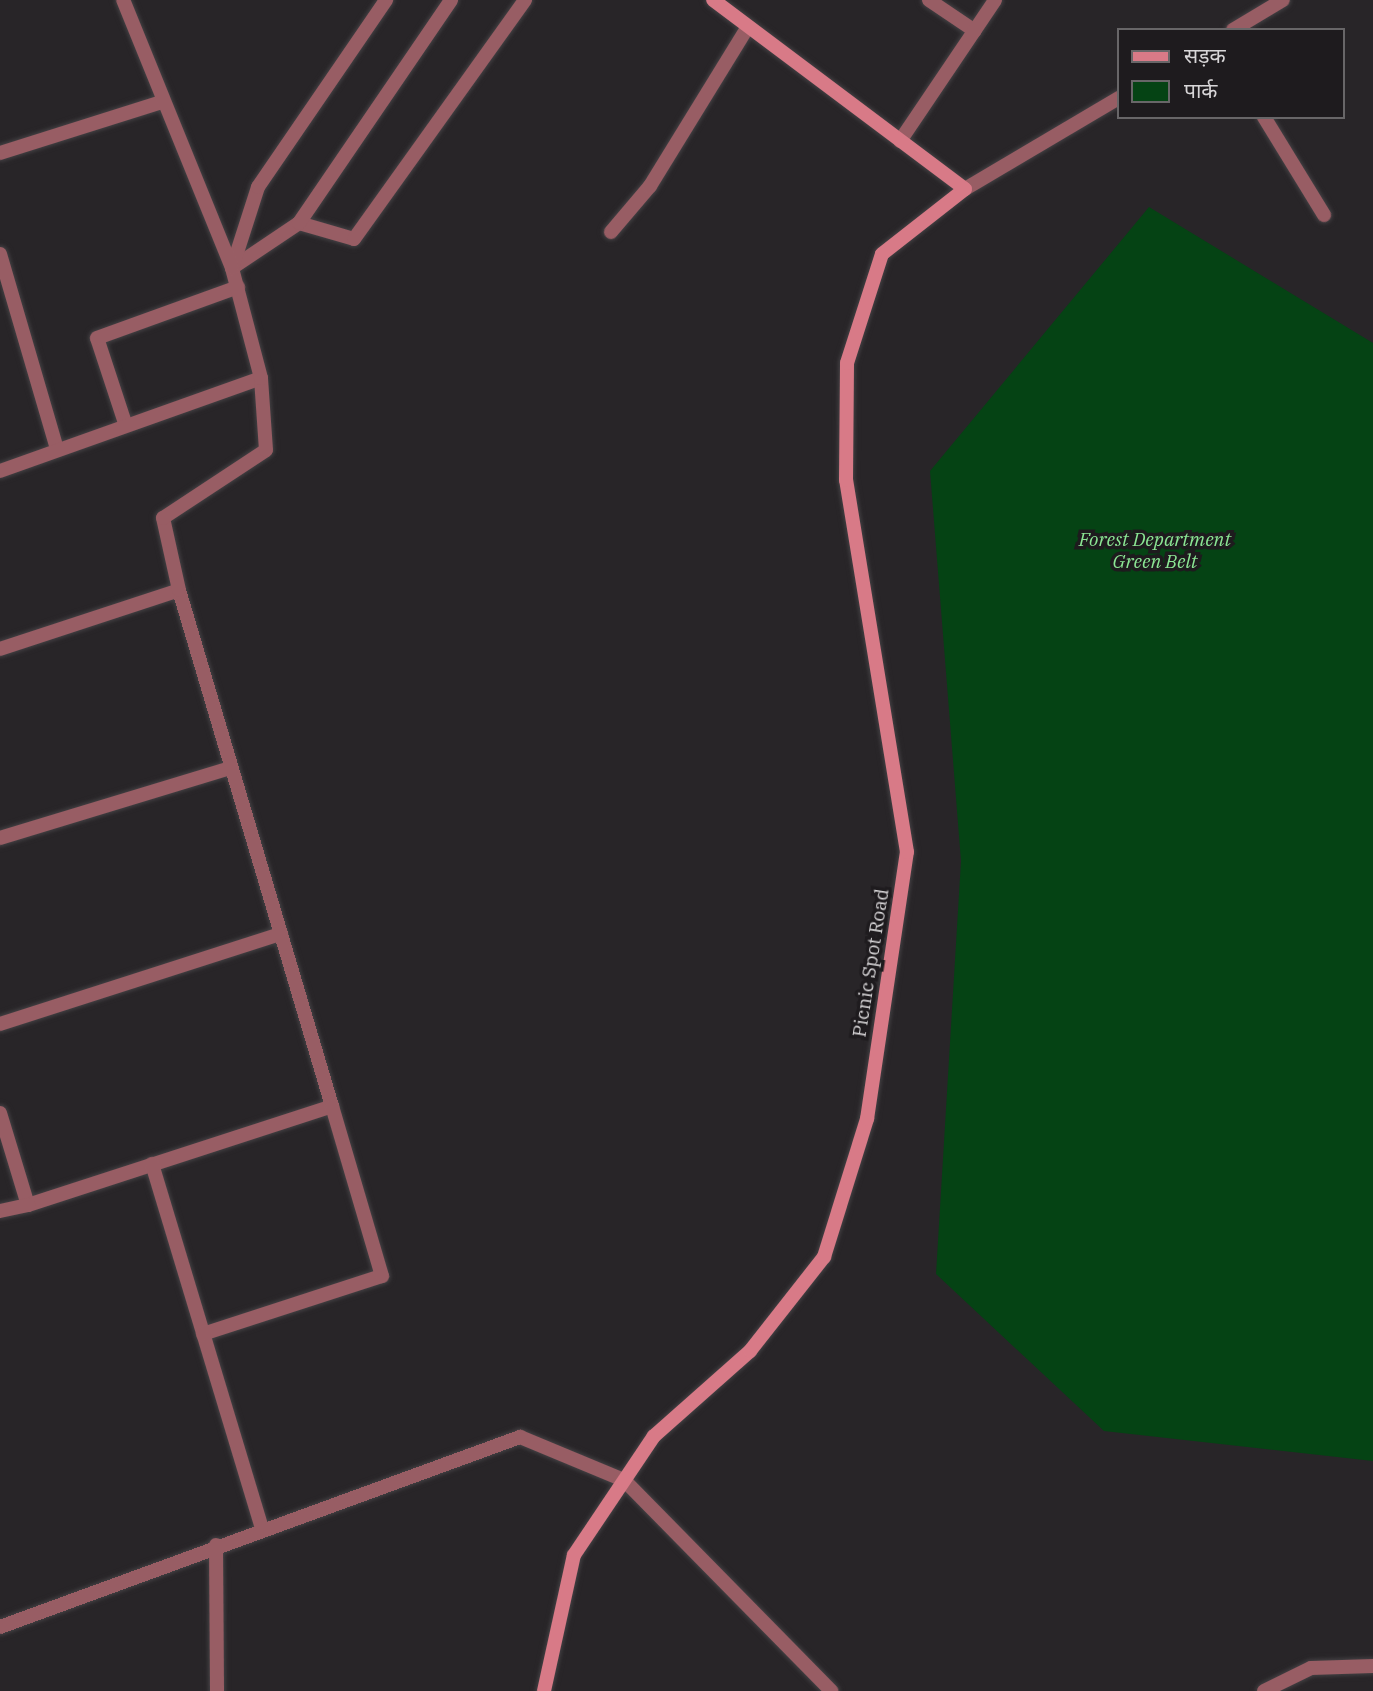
<!DOCTYPE html>
<meta charset="utf-8">
<style>
body{margin:0}
#map{position:relative;width:1373px;height:1691px;overflow:hidden;background:#282528;font-family:"IBM Plex Serif","Noto Sans Devanagari",serif}
div>[style]{position:absolute}
.green>*{inset:0;background:#054314}
.roads{filter:drop-shadow(0 0 2px #444144) drop-shadow(0 0 2px #444144)}
.street>*{height:14px;margin:-7px;padding:0 7px;transform-origin:7px;border-radius:7px;background:#985d64}
.secondary>*{height:14px;margin:-7px;padding:0 7px;transform-origin:7px;border-radius:7px;background:#d87a87}
span{translate:-50% -50%;white-space:nowrap;text-align:center;line-height:1.15;-webkit-text-stroke:7px #1e1b1e;paint-order:stroke}
.park-label{font-size:19px;color:#8be694;font-style:italic}
.street-label{font-size:19px;color:#d8d6d8}
.legend{position:absolute;left:1117px;top:28px;width:228px;height:91px;box-sizing:border-box;background:#1e1b1e;border:2px solid #686668;margin:0;padding:9px 12px;list-style:none;font-size:21px;color:#d8d6d8}
.legend li{display:flex;align-items:center;gap:14px;height:35px}
.legend b{width:35px;border:2px solid #686668}
</style>
<div id="map">
<div class="green">
<i style="clip-path:polygon(1149px 207px,1373px 343px,1373px 1461px,1104px 1431px,936px 1274px,961px 861px,930px 471px)"></i>
</div>
<div class="roads">
<div class="street">
<i style="left:929px;top:0;width:55px;rotate:34deg"></i>
<i style="left:1233px;top:30px;width:58px;rotate:-31deg"></i>
<i style="left:1264px;top:117px;width:115px;rotate:58.5deg"></i>
<i style="left:900px;top:141px;width:170px;rotate:-56deg"></i>
<i style="left:0;top:153px;width:170px;rotate:-17.5deg"></i>
<i style="left:965px;top:189px;width:179px;rotate:-30.6deg"></i>
<i style="left:299px;top:223px;width:57px;rotate:16.2deg"></i>
<i style="left:354px;top:239px;width:294px;rotate:-54.4deg"></i>
<i style="left:611px;top:232px;width:60px;rotate:-49.7deg"></i>
<i style="left:650px;top:186px;width:187px;rotate:-58.4deg"></i>
<i style="left:0;top:254px;width:203px;rotate:73.7deg"></i>
<i style="left:232px;top:268px;width:81px;rotate:-33.9deg"></i>
<i style="left:299px;top:223px;width:270px;rotate:-55.7deg"></i>
<i style="left:232px;top:268px;width:85px;rotate:-72.2deg"></i>
<i style="left:258px;top:187px;width:227px;rotate:-55.6deg"></i>
<i style="left:125px;top:423px;width:89px;rotate:-108.2deg"></i>
<i style="left:97px;top:338px;width:150px;rotate:-19.9deg"></i>
<i style="left:0;top:471px;width:277px;rotate:-19.6deg"></i>
<i style="left:0;top:649px;width:188px;rotate:-18.2deg"></i>
<i style="left:0;top:838px;width:241px;rotate:-16.9deg"></i>
<i style="left:0;top:1024px;width:295px;rotate:-17.8deg"></i>
<i style="left:0;top:1113px;width:96px;rotate:73.1deg"></i>
<i style="left:28px;top:1205px;width:320px;rotate:-18deg"></i>
<i style="left:332px;top:1106px;width:538px;rotate:-106.52deg"></i>
<i style="left:179px;top:590px;width:74px;rotate:-102.5deg"></i>
<i style="left:163px;top:518px;width:123px;rotate:-33.4deg"></i>
<i style="left:266px;top:450px;width:72px;rotate:-94deg"></i>
<i style="left:261px;top:378px;width:114px;rotate:-104.8deg"></i>
<i style="left:232px;top:268px;width:289px;rotate:-112.1deg"></i>
<i style="left:152px;top:1164px;width:381px;rotate:73.2deg"></i>
<i style="left:0;top:1211px;width:29px;rotate:-12deg"></i>
<i style="left:203px;top:1334px;width:188px;rotate:-18deg"></i>
<i style="left:382px;top:1276px;width:177px;rotate:-106.4deg"></i>
<i style="left:216px;top:1545px;width:146px;rotate:89.6deg"></i>
<i style="left:0;top:1627px;width:554px;rotate:-20.07deg"></i>
<i style="left:520px;top:1437px;width:113px;rotate:22.5deg"></i>
<i style="left:624px;top:1480px;width:296px;rotate:45.5deg"></i>
<i style="left:1264px;top:1691px;width:52px;rotate:-26.1deg"></i>
<i style="left:1311px;top:1668px;width:62px;rotate:-1.8deg"></i>
</div>
<div class="secondary">
<i style="left:544px;top:1691px;width:139px;rotate:-77.6deg"></i>
<i style="left:574px;top:1555px;width:143px;rotate:-56.1deg"></i>
<i style="left:654px;top:1436px;width:128px;rotate:-41.5deg"></i>
<i style="left:750px;top:1351px;width:120px;rotate:-51.8deg"></i>
<i style="left:824px;top:1257px;width:145px;rotate:-72.7deg"></i>
<i style="left:867px;top:1119px;width:270px;rotate:-81.5deg"></i>
<i style="left:907px;top:852px;width:377px;rotate:-99.3deg"></i>
<i style="left:846px;top:480px;width:117px;rotate:-89.5deg"></i>
<i style="left:847px;top:363px;width:114px;rotate:-72.2deg"></i>
<i style="left:882px;top:254px;width:105px;rotate:-38.1deg"></i>
<i style="left:965px;top:189px;width:315px;rotate:-143.1deg"></i>
</div>
</div>
<div class="park-label">
<span style="left:1155px;top:551px">Forest Department<br>Green Belt</span>
</div>
<div class="street-label">
<span style="left:871px;top:963px;rotate:-81deg">Picnic Spot Road</span>
</div>
<ul class="legend">
<li><b style="height:9px;background:#d87a87"></b>सड़क</li>
<li><b style="height:19px;background:#054314"></b>पार्क</li>
</ul>
</div>
